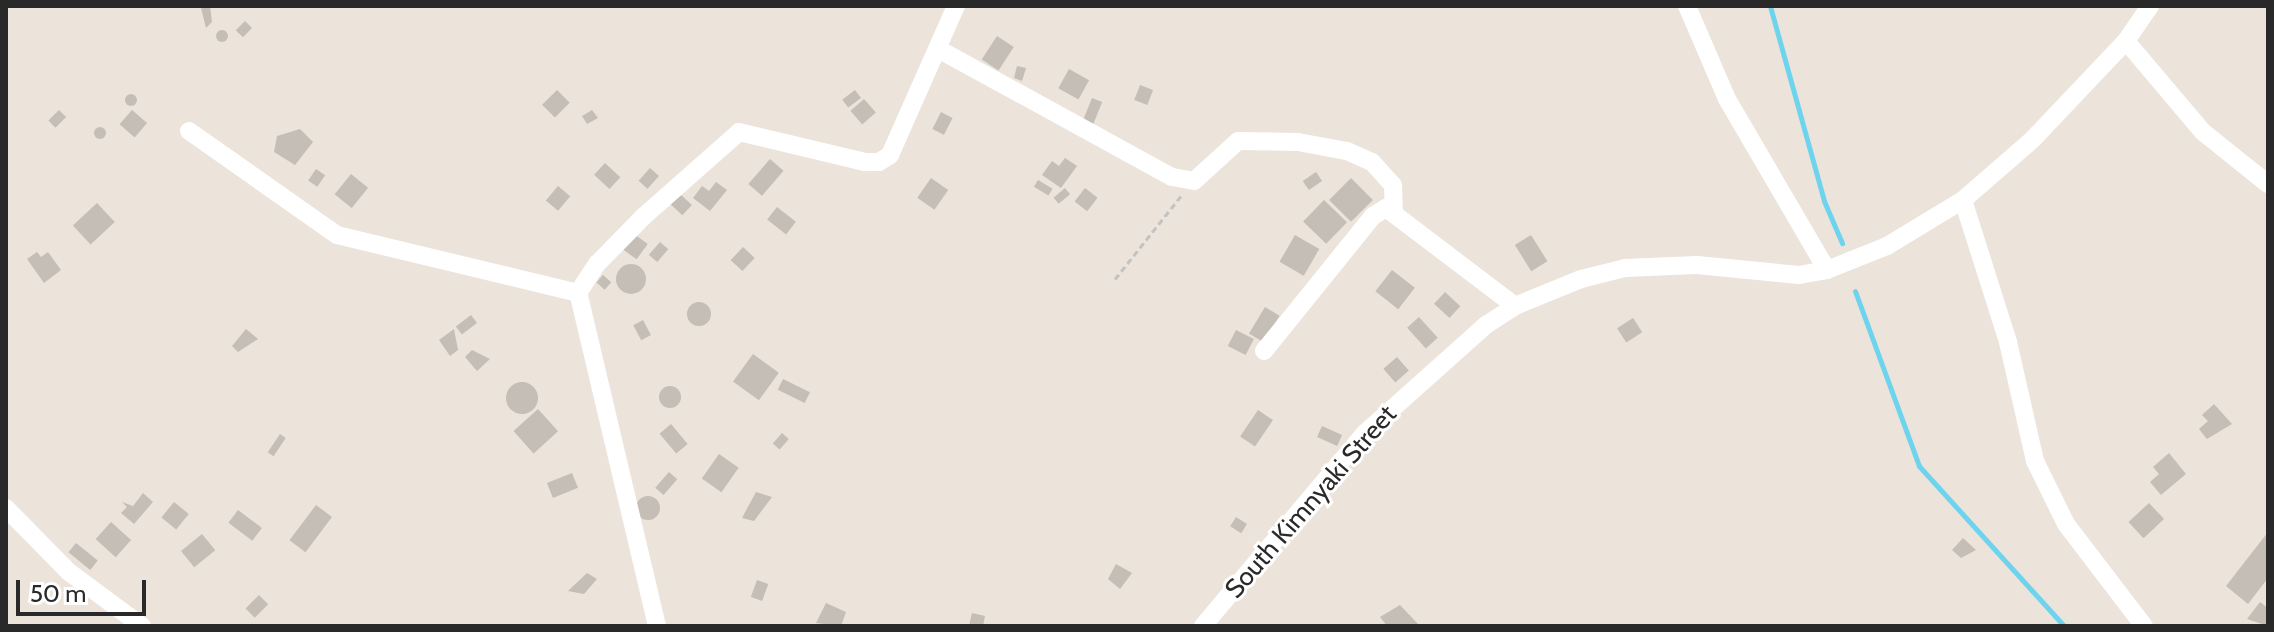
<!DOCTYPE html>
<style>
body{margin:0}
#map{position:relative;width:2274px;height:632px;overflow:hidden;background:#ece3db;font-family:Cabin,sans-serif}
div>[style]{position:absolute}
.stream>*{height:5px;margin:-2.5px;padding:0 2.5px;transform-origin:2.5px;border-radius:2.5px;background:#6ed4ee}
.building>*{inset:0;background:#c4beb7;transform-origin:0 0}
.round{border-radius:50%}
.path>*{height:3px;margin-top:-1.5px;transform-origin:0;background:repeating-linear-gradient(90deg,#c3c3c3 0 6px,transparent 0 10px)}
.street>*{height:18px;margin:-9px;padding:0 9px;transform-origin:9px;border-radius:9px;background:#fff}
span{translate:-50% -50%;white-space:nowrap;text-align:center;line-height:1.15;-webkit-text-stroke:6px #fff;paint-order:stroke}
.street-label{font-size:26px;color:#292929}
.frame{position:absolute;inset:0;border:8px solid #292929;pointer-events:none}
.scale{position:absolute;left:16px;top:580px;width:130px;height:36px;box-sizing:border-box;border:4px solid #292929;border-top:0;padding-left:10px;font-size:24px;line-height:28px;white-space:nowrap;color:#292929;-webkit-text-stroke:6px #fff;paint-order:stroke}
</style>
<div id="map">
<div class="stream">
<i style="left:1770px;top:6px;width:202px;rotate:74.5deg"></i>
<i style="left:1824px;top:201px;width:46px;rotate:66.8deg"></i>
<i style="left:1855px;top:291px;width:186px;rotate:69.9deg"></i>
<i style="left:1919px;top:466px;width:216px;rotate:47.8deg"></i>
</div>
<div class="building">
<i style="clip-path:polygon(210px 6px,212px 22px,206px 28px,201px 8px)"></i>
<i style="left:245px;top:21px;width:10px;height:13px;rotate:45deg"></i>
<i class="round" style="left:216px;top:30px;width:12px;height:12px"></i>
<i style="left:997px;top:36px;width:20px;height:28px;rotate:33deg"></i>
<i style="clip-path:polygon(1017px 66px,1026px 68px,1022px 81px,1014px 78px)"></i>
<i style="left:1069px;top:69px;width:23px;height:22px;rotate:29deg"></i>
<i style="left:1140px;top:85px;width:14px;height:16px;rotate:21deg"></i>
<i style="left:557px;top:90px;width:18px;height:21px;rotate:45deg"></i>
<i style="left:855px;top:90px;width:10px;height:16px;rotate:53deg"></i>
<i class="round" style="left:125px;top:94px;width:12px;height:12px"></i>
<i style="left:1092px;top:98px;width:11px;height:24px;rotate:22deg"></i>
<i style="left:864px;top:99px;width:18px;height:18px;rotate:49deg"></i>
<i style="left:59px;top:110px;width:10px;height:15px;rotate:45deg"></i>
<i style="left:132px;top:110px;width:20px;height:19px;rotate:41deg"></i>
<i style="clip-path:polygon(592px 110px,598px 118px,587px 124px,582px 116px)"></i>
<i style="left:941px;top:112px;width:13px;height:19px;rotate:27deg"></i>
<i class="round" style="left:94px;top:127px;width:12px;height:12px"></i>
<i style="clip-path:polygon(300px 129px,313px 142px,295px 165px,274px 152px,277px 136px)"></i>
<i style="clip-path:polygon(1065px 158px,1077px 166px,1061px 188px,1042px 175px,1052px 161px,1059px 166px)"></i>
<i style="left:770px;top:159px;width:18px;height:33px;rotate:41deg"></i>
<i style="left:605px;top:163px;width:21px;height:16px;rotate:43deg"></i>
<i style="left:650px;top:168px;width:12px;height:17px;rotate:42deg"></i>
<i style="left:316px;top:169px;width:11px;height:14px;rotate:34deg"></i>
<i style="left:1316px;top:172px;width:11px;height:16px;rotate:56deg"></i>
<i style="left:351px;top:174px;width:22px;height:26px;rotate:39deg"></i>
<i style="left:931px;top:178px;width:21px;height:24px;rotate:35deg"></i>
<i style="left:1351px;top:178px;width:31px;height:31px;rotate:45deg"></i>
<i style="left:1038px;top:180px;width:17px;height:8px;rotate:31deg"></i>
<i style="clip-path:polygon(716px 182px,727px 190px,710px 211px,693px 198px,702px 186px,709px 191px)"></i>
<i style="left:558px;top:186px;width:16px;height:19px;rotate:40deg"></i>
<i style="left:1065px;top:188px;width:8px;height:15px;rotate:50deg"></i>
<i style="left:1085px;top:188px;width:16px;height:17px;rotate:38deg"></i>
<i style="left:678px;top:192px;width:19px;height:14px;rotate:43deg"></i>
<i style="left:1324px;top:200px;width:32px;height:30px;rotate:44deg"></i>
<i style="left:97px;top:203px;width:26px;height:33px;rotate:47deg"></i>
<i style="left:777px;top:207px;width:24px;height:16px;rotate:38deg"></i>
<i style="left:634px;top:234px;width:17px;height:19px;rotate:36deg"></i>
<i style="left:1295px;top:235px;width:28px;height:31px;rotate:30deg"></i>
<i style="left:1531px;top:235px;width:31px;height:19px;rotate:58deg"></i>
<i style="left:660px;top:242px;width:11px;height:17px;rotate:41deg"></i>
<i style="left:743px;top:247px;width:16px;height:18px;rotate:43deg"></i>
<i style="clip-path:polygon(37px 252px,41px 257px,48px 252px,61px 270px,44px 283px,27px 259px)"></i>
<i class="round" style="left:616px;top:264px;width:30px;height:30px"></i>
<i style="left:1392px;top:270px;width:29px;height:27px;rotate:38deg"></i>
<i style="left:603px;top:275px;width:11px;height:10px;rotate:41deg"></i>
<i style="left:1445px;top:292px;width:21px;height:16px;rotate:43deg"></i>
<i class="round" style="left:687px;top:302px;width:24px;height:24px"></i>
<i style="left:1265px;top:307px;width:17px;height:31px;rotate:31deg"></i>
<i style="left:471px;top:315px;width:10px;height:19px;rotate:53deg"></i>
<i style="left:1419px;top:317px;width:28px;height:16px;rotate:48deg"></i>
<i style="left:1633px;top:318px;width:17px;height:19px;rotate:57deg"></i>
<i style="left:643px;top:320px;width:17px;height:11px;rotate:62deg"></i>
<i style="clip-path:polygon(246px 329px,258px 339px,238px 352px,232px 346px)"></i>
<i style="clip-path:polygon(454px 329px,458px 350px,450px 356px,439px 340px)"></i>
<i style="left:1236px;top:330px;width:20px;height:18px;rotate:27deg"></i>
<i style="clip-path:polygon(472px 350px,490px 359px,477px 371px,465px 357px)"></i>
<i style="left:753px;top:354px;width:32px;height:34px;rotate:36deg"></i>
<i style="left:1397px;top:357px;width:18px;height:18px;rotate:49deg"></i>
<i style="left:783px;top:379px;width:30px;height:12px;rotate:26deg"></i>
<i class="round" style="left:506px;top:382px;width:32px;height:32px"></i>
<i class="round" style="left:659px;top:386px;width:22px;height:22px"></i>
<i style="clip-path:polygon(2214px 404px,2232px 424px,2207px 439px,2199px 429px,2208px 421px,2202px 415px)"></i>
<i style="left:538px;top:409px;width:30px;height:33px;rotate:48deg"></i>
<i style="left:1258px;top:410px;width:18px;height:32px;rotate:34deg"></i>
<i style="left:671px;top:424px;width:26px;height:15px;rotate:50deg"></i>
<i style="left:1322px;top:426px;width:22px;height:12px;rotate:24deg"></i>
<i style="left:782px;top:433px;width:9px;height:14px;rotate:41deg"></i>
<i style="left:280px;top:434px;width:7px;height:22px;rotate:34deg"></i>
<i style="clip-path:polygon(2169px 453px,2186px 474px,2161px 495px,2150px 482px,2159px 474px,2153px 467px)"></i>
<i style="left:719px;top:454px;width:24px;height:30px;rotate:35deg"></i>
<i style="left:669px;top:472px;width:11px;height:21px;rotate:41deg"></i>
<i style="left:572px;top:473px;width:16px;height:27px;rotate:68deg"></i>
<i style="clip-path:polygon(756px 492px,772px 497px,754px 521px,742px 518px)"></i>
<i style="clip-path:polygon(143px 493px,153px 502px,134px 524px,121px 513px,127px 507px,122px 502px,133px 506px)"></i>
<i class="round" style="left:636px;top:496px;width:24px;height:24px"></i>
<i style="left:174px;top:502px;width:19px;height:20px;rotate:39deg"></i>
<i style="left:2149px;top:503px;width:22px;height:28px;rotate:47deg"></i>
<i style="left:316px;top:505px;width:20px;height:44px;rotate:37deg"></i>
<i style="left:238px;top:510px;width:30px;height:16px;rotate:37deg"></i>
<i style="left:1236px;top:517px;width:13px;height:11px;rotate:32deg"></i>
<i style="left:111px;top:522px;width:27px;height:23px;rotate:42deg"></i>
<i style="clip-path:polygon(2268px 532px,2268px 578px,2248px 604px,2226px 586px)"></i>
<i style="left:202px;top:534px;width:21px;height:27px;rotate:51deg"></i>
<i style="clip-path:polygon(1963px 538px,1976px 550px,1961px 558px,1952px 550px)"></i>
<i style="left:76px;top:543px;width:28px;height:12px;rotate:39deg"></i>
<i style="clip-path:polygon(1116px 564px,1132px 573px,1120px 589px,1108px 579px)"></i>
<i style="clip-path:polygon(587px 573px,597px 579px,584px 594px,568px 591px)"></i>
<i style="left:757px;top:580px;width:12px;height:18px;rotate:20deg"></i>
<i style="left:259px;top:595px;width:13px;height:19px;rotate:45deg"></i>
<i style="clip-path:polygon(2260px 602px,2268px 608px,2268px 626px,2247px 619px)"></i>
<i style="clip-path:polygon(826px 603px,846px 612px,841px 626px,816px 623px)"></i>
<i style="clip-path:polygon(1400px 605px,1418px 624px,1416px 626px,1387px 626px,1380px 617px)"></i>
<i style="clip-path:polygon(972px 613px,985px 616px,983px 626px,969px 626px)"></i>
</div>
<div class="path">
<i style="left:1115px;top:279px;width:106px;rotate:-51.5deg"></i>
</div>
<div class="street">
<i style="left:1687px;top:6px;width:101px;rotate:66.7deg"></i>
<i style="left:1727px;top:99px;width:198px;rotate:59.7deg"></i>
<i style="left:2126px;top:41px;width:119px;rotate:49.8deg"></i>
<i style="left:2203px;top:132px;width:83px;rotate:38.7deg"></i>
<i style="left:940px;top:50px;width:264px;rotate:28.7deg"></i>
<i style="left:1172px;top:177px;width:22px;rotate:10deg"></i>
<i style="left:1194px;top:181px;width:59px;rotate:-42.3deg"></i>
<i style="left:1238px;top:141px;width:60px;rotate:1deg"></i>
<i style="left:1298px;top:142px;width:50px;rotate:10.4deg"></i>
<i style="left:1347px;top:151px;width:27px;rotate:24deg"></i>
<i style="left:1372px;top:162px;width:31px;rotate:48deg"></i>
<i style="left:1393px;top:185px;width:25px;rotate:88deg"></i>
<i style="left:189px;top:131px;width:181px;rotate:35.1deg"></i>
<i style="left:337px;top:235px;width:248px;rotate:13.5deg"></i>
<i style="left:1963px;top:200px;width:149px;rotate:72.4deg"></i>
<i style="left:2008px;top:342px;width:122px;rotate:77.2deg"></i>
<i style="left:2035px;top:461px;width:70px;rotate:63.8deg"></i>
<i style="left:2066px;top:524px;width:128px;rotate:52.6deg"></i>
<i style="left:1264px;top:351px;width:174px;rotate:-51.1deg"></i>
<i style="left:1373px;top:216px;width:15px;rotate:-32deg"></i>
<i style="left:1386px;top:208px;width:162px;rotate:37.2deg"></i>
<i style="left:6px;top:508px;width:90px;rotate:45.5deg"></i>
<i style="left:69px;top:572px;width:91px;rotate:36.5deg"></i>
<i style="left:657px;top:626px;width:342px;rotate:-103.3deg"></i>
<i style="left:578px;top:293px;width:35px;rotate:-57deg"></i>
<i style="left:597px;top:264px;width:66px;rotate:-45.6deg"></i>
<i style="left:643px;top:217px;width:128px;rotate:-41.5deg"></i>
<i style="left:739px;top:132px;width:130px;rotate:13.4deg"></i>
<i style="left:865px;top:162px;width:14px"></i>
<i style="left:879px;top:162px;width:13px;rotate:-32deg"></i>
<i style="left:890px;top:155px;width:163px;rotate:-66.1deg"></i>
<i style="left:1203px;top:626px;width:251px;rotate:-50deg"></i>
<i style="left:1364px;top:434px;width:164px;rotate:-41.8deg"></i>
<i style="left:1486px;top:325px;width:35px;rotate:-33deg"></i>
<i style="left:1515px;top:306px;width:71px;rotate:-22.2deg"></i>
<i style="left:1581px;top:279px;width:45px;rotate:-14deg"></i>
<i style="left:1625px;top:268px;width:72px;rotate:-2.4deg"></i>
<i style="left:1697px;top:265px;width:102px;rotate:5.6deg"></i>
<i style="left:1799px;top:275px;width:28px;rotate:-10deg"></i>
<i style="left:1827px;top:270px;width:65px;rotate:-21.8deg"></i>
<i style="left:1887px;top:246px;width:89px;rotate:-31.2deg"></i>
<i style="left:1963px;top:200px;width:91px;rotate:-41deg"></i>
<i style="left:2032px;top:140px;width:137px;rotate:-46.5deg"></i>
<i style="left:2126px;top:41px;width:42px;rotate:-55.6deg"></i>
</div>
<div class="street-label">
<span style="left:1311px;top:502px;rotate:-49deg">South Kimnyaki Street</span>
</div>
<div class="frame"></div>
<div class="scale">50 m</div>
</div>
